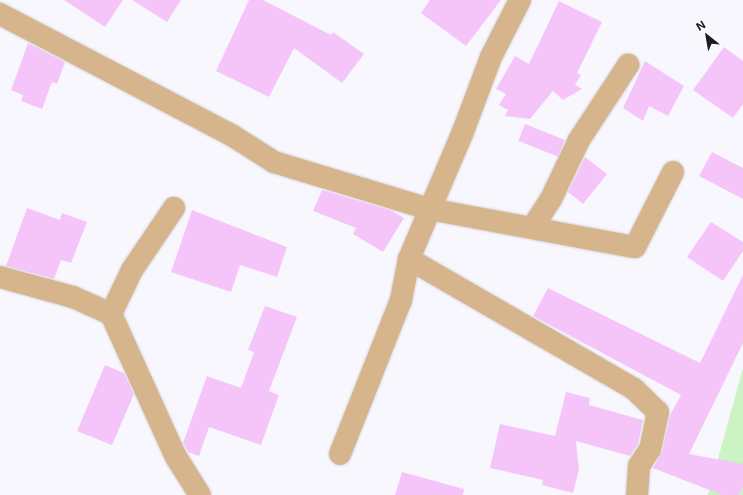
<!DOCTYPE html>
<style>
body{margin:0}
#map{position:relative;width:743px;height:495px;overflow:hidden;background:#f8f7fe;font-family:Inter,sans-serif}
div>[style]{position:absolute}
.green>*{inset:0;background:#ccf3c3}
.building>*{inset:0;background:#f5c5f9;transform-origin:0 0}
.roads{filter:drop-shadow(0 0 1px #d5d4da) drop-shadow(0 0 1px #d5d4da)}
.street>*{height:22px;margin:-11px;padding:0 11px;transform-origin:11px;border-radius:11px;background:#d7b58c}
span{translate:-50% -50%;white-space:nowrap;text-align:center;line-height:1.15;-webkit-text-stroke:3.5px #fff;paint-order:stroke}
.north{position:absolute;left:687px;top:16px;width:40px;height:40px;-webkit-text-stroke:3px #fff;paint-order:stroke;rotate:329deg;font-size:11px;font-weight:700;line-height:16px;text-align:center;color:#1c1b1e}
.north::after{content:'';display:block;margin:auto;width:14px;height:18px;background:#1c1b1e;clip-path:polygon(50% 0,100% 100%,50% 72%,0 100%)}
</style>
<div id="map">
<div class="green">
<i style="clip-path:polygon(743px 368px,743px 495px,708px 495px)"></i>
</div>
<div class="building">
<i style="clip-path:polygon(64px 0,123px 0,105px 27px)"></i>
<i style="clip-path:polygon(132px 0,181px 0,167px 22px)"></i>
<i style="clip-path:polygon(249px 0,263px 0,331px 35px,333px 32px,364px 54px,342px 83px,294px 48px,269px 97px,216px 71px)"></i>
<i style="clip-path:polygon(430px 0,501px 0,466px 46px,421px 13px)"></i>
<i style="clip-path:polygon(559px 1px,602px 22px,577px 73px,581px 75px,575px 85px,582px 89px,563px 100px,553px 91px,530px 119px,505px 116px,508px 110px,499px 105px,506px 94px,496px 89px,515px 56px,529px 64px)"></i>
<i style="clip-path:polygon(28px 43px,65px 62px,57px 84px,52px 82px,42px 109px,21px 101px,23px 95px,11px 90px)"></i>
<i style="clip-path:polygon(724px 47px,743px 61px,743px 104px,733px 118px,693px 90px)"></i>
<i style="clip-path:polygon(645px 61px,684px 86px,668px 116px,649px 106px,643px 121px,623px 108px)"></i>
<i style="left:525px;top:124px;width:43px;height:18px;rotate:22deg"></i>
<i style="clip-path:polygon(712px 152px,743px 168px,743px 199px,699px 176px)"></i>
<i style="clip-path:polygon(585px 157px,607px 174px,583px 204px,568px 192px)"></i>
<i style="clip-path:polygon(322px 190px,390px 210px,404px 218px,383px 252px,353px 234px,356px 228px,313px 211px)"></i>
<i style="clip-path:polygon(27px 208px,60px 220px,62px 213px,87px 222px,71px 263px,61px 260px,54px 279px,6px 266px)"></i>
<i style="clip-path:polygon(192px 210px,287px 247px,277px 277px,240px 265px,231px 292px,171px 272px)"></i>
<i style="clip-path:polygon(711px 222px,743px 242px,743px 251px,723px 281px,687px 257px)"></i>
<i style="clip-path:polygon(743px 275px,743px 343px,689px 454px,743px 464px,743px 486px,739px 495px,722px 495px,653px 468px,662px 452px,670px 415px,681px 395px,533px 316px,548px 288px,700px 363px)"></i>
<i style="clip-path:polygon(265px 306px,297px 317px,269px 391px,279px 395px,261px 445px,209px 427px,199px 456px,188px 452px,183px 443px,207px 376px,241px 388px,254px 352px,248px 350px)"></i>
<i style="clip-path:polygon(105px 365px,124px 373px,134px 394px,112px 445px,77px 431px)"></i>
<i style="clip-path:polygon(566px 392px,590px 398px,589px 405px,643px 420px,638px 444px,630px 456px,576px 441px,579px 469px,573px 493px,542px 485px,543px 480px,490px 468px,500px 424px,555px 436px)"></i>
<i style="clip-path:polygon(402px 472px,464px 489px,463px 495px,395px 495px)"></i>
</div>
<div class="roads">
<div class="street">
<i style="left:520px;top:0;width:64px;rotate:117deg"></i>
<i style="left:491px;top:57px;width:82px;rotate:110.6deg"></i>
<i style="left:462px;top:134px;width:136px;rotate:113deg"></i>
<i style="left:409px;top:259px;width:260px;rotate:30deg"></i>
<i style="left:634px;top:389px;width:33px;rotate:44deg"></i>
<i style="left:658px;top:412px;width:38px;rotate:102deg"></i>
<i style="left:650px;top:449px;width:20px;rotate:123deg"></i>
<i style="left:639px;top:466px;width:29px;rotate:94deg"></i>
<i style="left:0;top:14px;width:263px;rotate:27.6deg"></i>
<i style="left:233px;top:136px;width:49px;rotate:32.4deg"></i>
<i style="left:274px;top:162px;width:162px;rotate:16.9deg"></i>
<i style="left:429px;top:209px;width:209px;rotate:10.5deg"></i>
<i style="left:635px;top:247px;width:84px;rotate:-63.1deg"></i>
<i style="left:532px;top:228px;width:35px;rotate:-57deg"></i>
<i style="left:551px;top:199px;width:65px;rotate:-64.6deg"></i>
<i style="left:579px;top:140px;width:90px;rotate:-56.8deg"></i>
<i style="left:0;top:277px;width:76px;rotate:15.3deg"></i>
<i style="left:73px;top:297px;width:42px;rotate:24.1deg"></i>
<i style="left:111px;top:314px;width:157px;rotate:65.6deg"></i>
<i style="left:176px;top:457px;width:45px;rotate:57.7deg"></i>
<i style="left:111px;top:314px;width:49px;rotate:-64.5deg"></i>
<i style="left:132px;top:270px;width:75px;rotate:-55.9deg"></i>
<i style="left:340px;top:454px;width:166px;rotate:-68.4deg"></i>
<i style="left:401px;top:300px;width:42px;rotate:-79deg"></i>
</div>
</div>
<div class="north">N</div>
</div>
